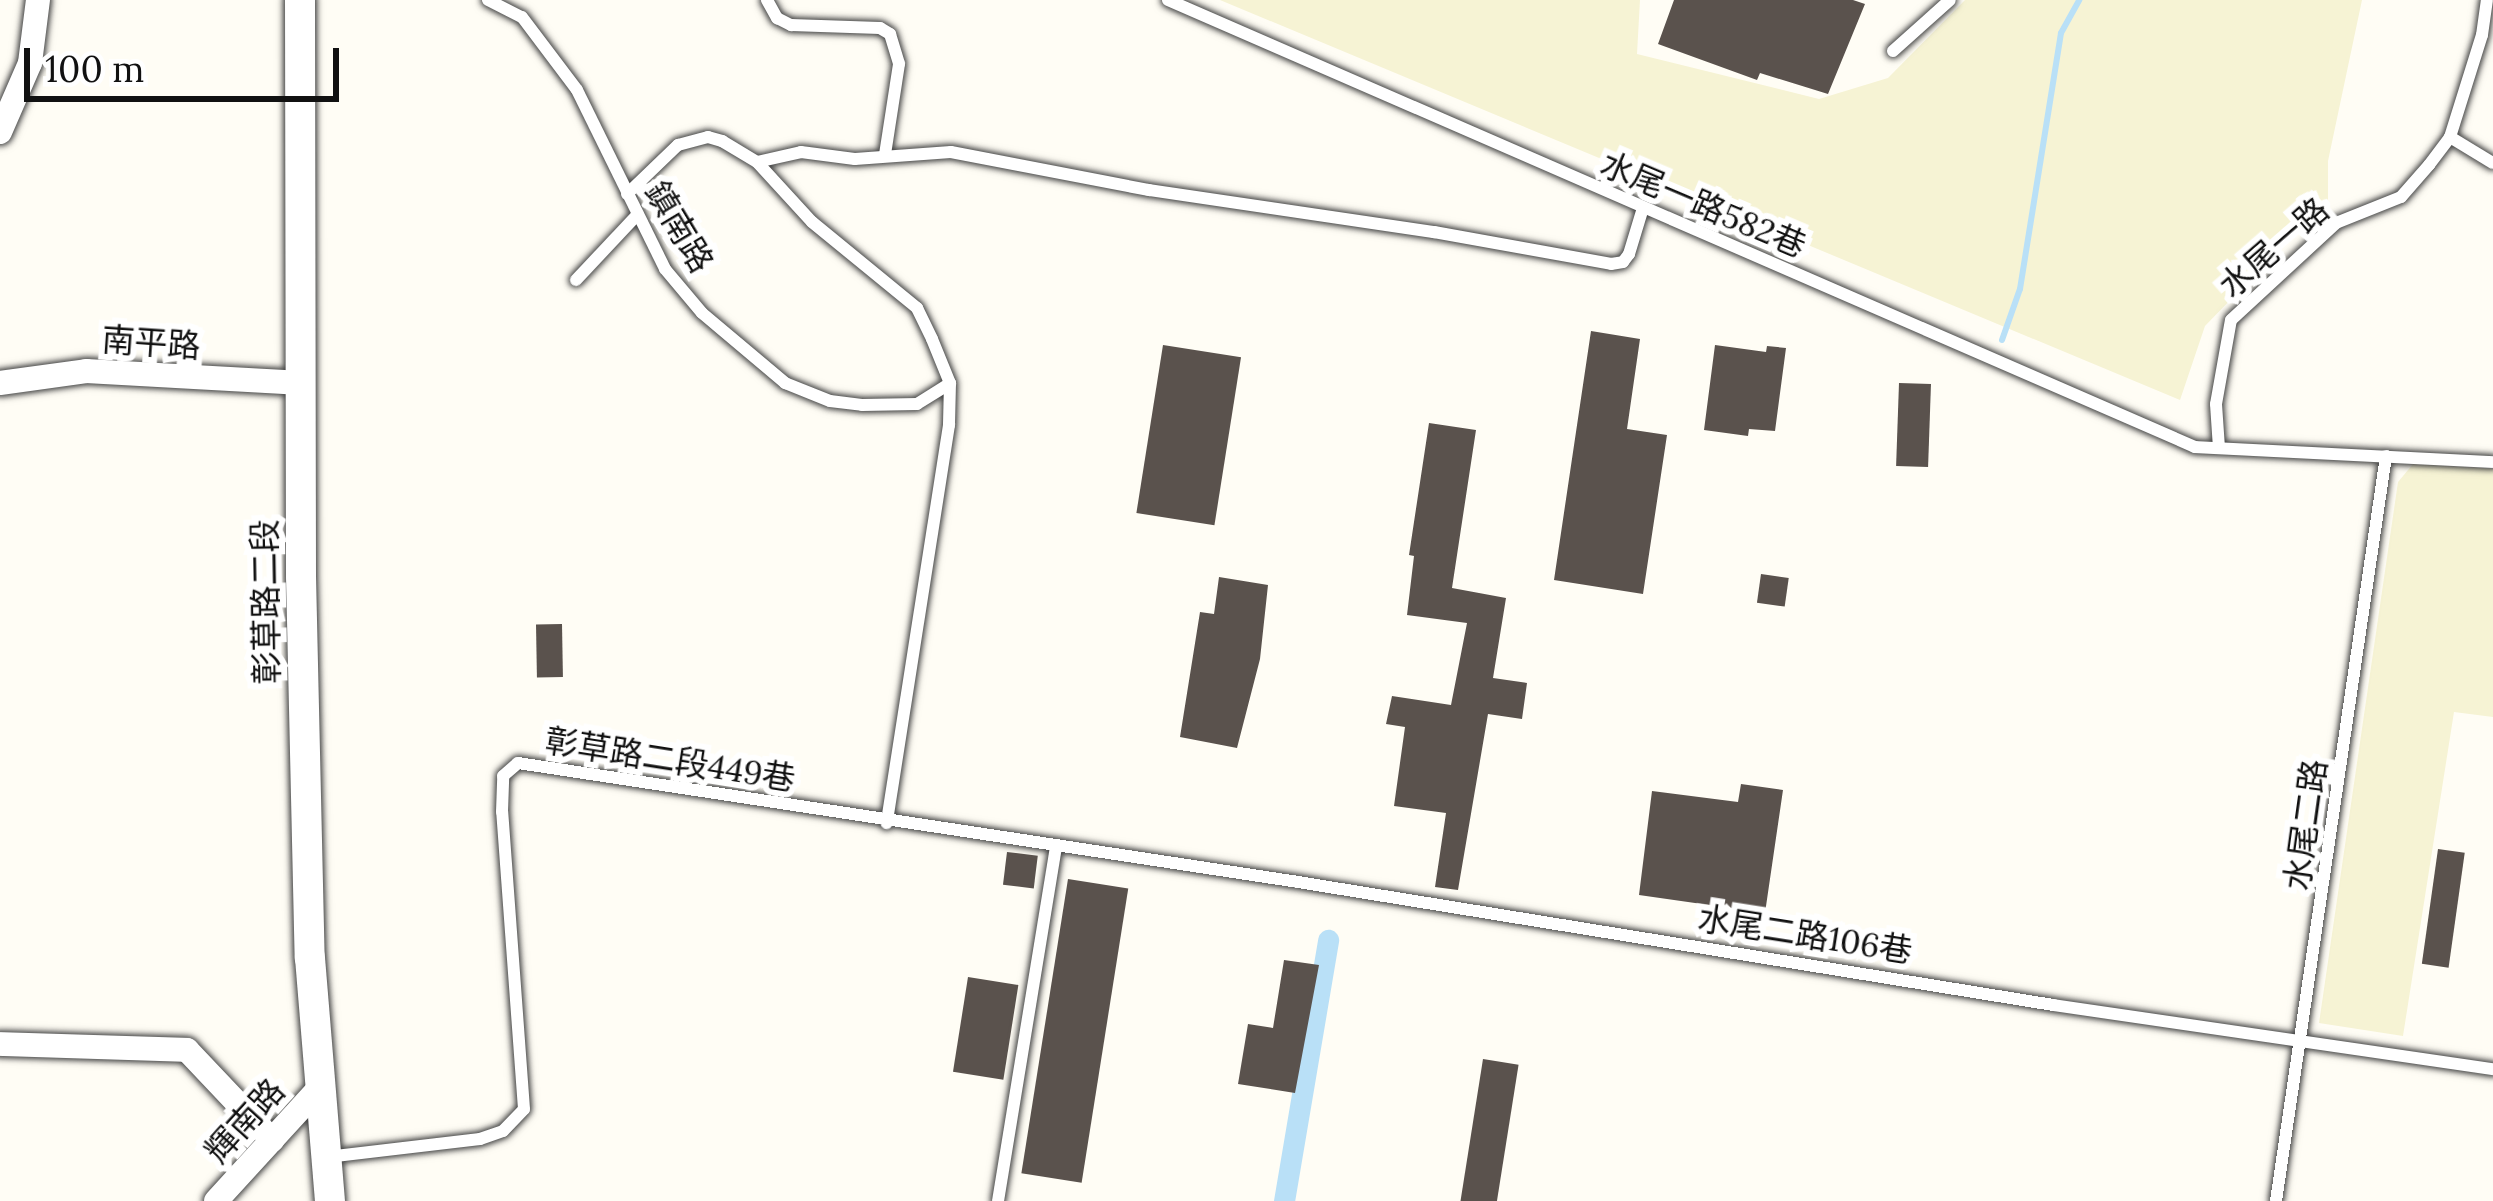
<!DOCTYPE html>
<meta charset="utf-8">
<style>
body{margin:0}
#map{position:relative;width:2493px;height:1201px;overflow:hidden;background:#fffdf5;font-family:Lora,"Noto Sans TC",serif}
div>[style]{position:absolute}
.farmland>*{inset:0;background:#f6f3d4}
.stream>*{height:6px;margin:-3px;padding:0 3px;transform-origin:3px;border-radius:3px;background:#b9e0f7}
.canal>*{height:21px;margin:-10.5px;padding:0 10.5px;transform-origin:10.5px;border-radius:10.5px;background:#b9e0f7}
.building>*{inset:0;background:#5a524d;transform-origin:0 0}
.roads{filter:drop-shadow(0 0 3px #444) drop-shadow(0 0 3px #444)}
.service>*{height:12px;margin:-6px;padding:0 6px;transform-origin:6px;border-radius:6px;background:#fff}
.minor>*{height:24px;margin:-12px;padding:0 12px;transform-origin:12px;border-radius:12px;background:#fff}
.tertiary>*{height:30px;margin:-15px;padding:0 15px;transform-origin:15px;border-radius:15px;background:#fff}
span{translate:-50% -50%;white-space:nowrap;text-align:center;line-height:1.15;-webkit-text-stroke:12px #fff;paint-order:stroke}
.street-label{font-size:33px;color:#111}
.scale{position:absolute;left:24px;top:48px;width:315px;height:54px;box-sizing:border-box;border:6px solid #111;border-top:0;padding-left:15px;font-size:36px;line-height:42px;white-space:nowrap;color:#111;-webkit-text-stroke:9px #fff;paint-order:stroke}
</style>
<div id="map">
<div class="farmland">
<i style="clip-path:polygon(1220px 0,1640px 0,1637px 54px,1819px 99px,1888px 78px,1965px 0,2362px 0,2328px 161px,2328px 199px,2205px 326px,2180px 400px)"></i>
<i style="clip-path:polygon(2413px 464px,2493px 469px,2493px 717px,2454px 712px,2403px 1036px,2319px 1023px,2398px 482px)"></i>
</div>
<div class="stream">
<i style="left:2002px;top:340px;width:54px;rotate:-70.6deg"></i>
<i style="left:2020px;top:289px;width:259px;rotate:-80.9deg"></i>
<i style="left:2061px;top:33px;width:38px;rotate:-61deg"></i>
</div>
<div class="canal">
<i style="left:1284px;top:1201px;width:265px;rotate:-80.4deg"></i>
</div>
<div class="building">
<i style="clip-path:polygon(1674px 0,1853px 0,1865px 4px,1828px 94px,1760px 73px,1757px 80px,1658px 44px)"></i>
<i style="clip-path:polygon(1591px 331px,1640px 339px,1627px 429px,1667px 435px,1643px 594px,1554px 580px)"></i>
<i style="left:1163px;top:345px;width:79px;height:170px;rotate:9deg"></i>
<i style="clip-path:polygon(1715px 345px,1766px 352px,1767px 346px,1786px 348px,1775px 431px,1749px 429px,1748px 436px,1704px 430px)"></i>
<i style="left:1899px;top:383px;width:32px;height:83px;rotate:2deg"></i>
<i style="clip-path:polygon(1429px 423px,1476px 430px,1452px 588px,1506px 598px,1493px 678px,1527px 683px,1522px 719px,1488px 714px,1458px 890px,1435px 887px,1446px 813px,1394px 806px,1405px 727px,1386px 724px,1392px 696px,1451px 705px,1467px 623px,1407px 615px,1414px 556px,1409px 555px)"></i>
<i style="left:1761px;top:574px;width:28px;height:29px;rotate:8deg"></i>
<i style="clip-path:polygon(1219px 577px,1268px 585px,1260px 659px,1237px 748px,1180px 737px,1200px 612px,1214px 614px)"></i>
<i style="left:562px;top:624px;width:53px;height:26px;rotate:89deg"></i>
<i style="clip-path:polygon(1741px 784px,1783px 790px,1765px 913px,1639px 895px,1652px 791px,1738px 802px)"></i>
<i style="left:2438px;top:849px;width:27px;height:116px;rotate:8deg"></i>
<i style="left:1007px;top:852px;width:31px;height:33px;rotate:7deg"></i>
<i style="left:1068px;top:879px;width:61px;height:298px;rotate:9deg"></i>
<i style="clip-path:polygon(1284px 960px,1319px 965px,1295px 1093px,1238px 1084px,1248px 1024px,1273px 1028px)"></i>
<i style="left:968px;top:977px;width:51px;height:96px;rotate:9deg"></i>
<i style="left:1483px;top:1059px;width:36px;height:144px;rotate:9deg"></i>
</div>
<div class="roads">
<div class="service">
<i style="left:488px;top:0;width:38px;rotate:27deg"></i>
<i style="left:522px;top:17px;width:91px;rotate:53deg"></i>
<i style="left:577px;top:90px;width:199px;rotate:63.8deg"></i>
<i style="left:665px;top:269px;width:57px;rotate:49.9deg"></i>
<i style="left:702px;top:313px;width:109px;rotate:40.1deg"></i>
<i style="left:785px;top:383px;width:48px;rotate:21.8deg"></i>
<i style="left:830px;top:401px;width:32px;rotate:7deg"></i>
<i style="left:862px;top:405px;width:55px;rotate:-1deg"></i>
<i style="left:917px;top:404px;width:39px;rotate:-32deg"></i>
<i style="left:767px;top:0;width:21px;rotate:61deg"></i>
<i style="left:777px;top:18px;width:16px;rotate:27deg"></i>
<i style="left:791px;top:25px;width:89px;rotate:1.9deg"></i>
<i style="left:880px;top:28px;width:12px;rotate:31deg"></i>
<i style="left:890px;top:34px;width:31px;rotate:73deg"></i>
<i style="left:899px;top:64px;width:91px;rotate:98.8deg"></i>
<i style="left:1168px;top:0;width:1120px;rotate:23.52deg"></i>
<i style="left:2195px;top:447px;width:298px;rotate:2.9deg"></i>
<i style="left:1893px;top:51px;width:76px;rotate:-41.8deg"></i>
<i style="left:2450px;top:137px;width:50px;rotate:31.2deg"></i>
<i style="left:757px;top:162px;width:45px;rotate:-12.8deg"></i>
<i style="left:801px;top:152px;width:54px;rotate:7.4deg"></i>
<i style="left:855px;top:159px;width:96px;rotate:-4.2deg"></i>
<i style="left:951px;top:152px;width:202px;rotate:10.9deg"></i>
<i style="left:1149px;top:190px;width:288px;rotate:8.4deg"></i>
<i style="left:1434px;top:232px;width:180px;rotate:10.2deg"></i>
<i style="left:1611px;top:264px;width:12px;rotate:-9deg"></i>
<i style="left:1623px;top:262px;width:10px;rotate:-53deg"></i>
<i style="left:1629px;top:254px;width:48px;rotate:-73.1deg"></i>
<i style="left:627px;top:194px;width:71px;rotate:-43.9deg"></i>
<i style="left:678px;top:145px;width:31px;rotate:-15deg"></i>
<i style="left:708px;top:137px;width:15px;rotate:16deg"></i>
<i style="left:722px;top:141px;width:41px;rotate:31deg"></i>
<i style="left:757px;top:162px;width:81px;rotate:47.5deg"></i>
<i style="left:812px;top:222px;width:136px;rotate:39.3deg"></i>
<i style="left:917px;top:308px;width:34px;rotate:64deg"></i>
<i style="left:932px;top:339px;width:48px;rotate:67.8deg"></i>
<i style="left:950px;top:383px;width:42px;rotate:91.4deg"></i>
<i style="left:949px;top:425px;width:403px;rotate:98.9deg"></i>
<i style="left:576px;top:280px;width:89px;rotate:-46.8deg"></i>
<i style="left:2219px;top:448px;width:44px;rotate:-93.9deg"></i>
<i style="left:2216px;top:404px;width:85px;rotate:-79.9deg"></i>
<i style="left:2231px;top:320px;width:143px;rotate:-42.7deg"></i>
<i style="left:2336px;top:223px;width:70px;rotate:-21.8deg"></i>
<i style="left:2401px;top:197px;width:43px;rotate:-48.8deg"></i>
<i style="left:2429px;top:165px;width:35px;rotate:-53deg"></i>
<i style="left:2450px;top:137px;width:107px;rotate:-72.6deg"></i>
<i style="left:2482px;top:35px;width:35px;rotate:-82deg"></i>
<i style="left:327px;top:1157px;width:154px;rotate:-6.7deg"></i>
<i style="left:480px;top:1139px;width:24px;rotate:-19deg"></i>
<i style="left:503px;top:1131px;width:30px;rotate:-46deg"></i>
<i style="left:524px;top:1109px;width:298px;rotate:-94.2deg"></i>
<i style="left:502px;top:812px;width:36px;rotate:-88deg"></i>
<i style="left:503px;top:776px;width:20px;rotate:-41deg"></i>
<i style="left:518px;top:763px;width:789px;rotate:8.67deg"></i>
<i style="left:1298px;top:882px;width:765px;rotate:9.25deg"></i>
<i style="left:2053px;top:1005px;width:445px;rotate:8.3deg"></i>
<i style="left:998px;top:1201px;width:360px;rotate:-80.7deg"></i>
<i style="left:2276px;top:1201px;width:753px;rotate:-81.6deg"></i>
</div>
<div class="minor">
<i style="left:0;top:132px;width:75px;rotate:-66.5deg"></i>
<i style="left:30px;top:63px;width:64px;rotate:-82.8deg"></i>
<i style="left:0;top:383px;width:87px;rotate:-7.9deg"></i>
<i style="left:86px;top:371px;width:212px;rotate:3.2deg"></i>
<i style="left:0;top:1044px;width:187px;rotate:1.8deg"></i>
<i style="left:187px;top:1050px;width:124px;rotate:46.6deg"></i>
<i style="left:216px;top:1201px;width:157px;rotate:-47.6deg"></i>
</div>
<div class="tertiary">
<i style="left:300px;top:0;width:576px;rotate:89.9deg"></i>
<i style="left:301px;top:576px;width:382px;rotate:88.7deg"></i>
<i style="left:310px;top:958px;width:244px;rotate:85.3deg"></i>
</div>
</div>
<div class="street-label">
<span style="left:1703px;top:205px;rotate:23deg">水尾一路582巷</span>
<span style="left:679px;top:227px;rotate:59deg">鎮南路</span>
<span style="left:2274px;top:248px;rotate:-41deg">水尾一路</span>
<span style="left:151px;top:343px;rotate:4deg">南平路</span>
<span style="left:266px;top:602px;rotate:-91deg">彰草路二段</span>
<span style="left:670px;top:760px;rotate:9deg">彰草路二段449巷</span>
<span style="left:2306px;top:825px;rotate:-82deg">水尾二路</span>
<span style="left:1805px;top:935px;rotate:9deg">水尾二路106巷</span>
<span style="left:245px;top:1121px;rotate:-48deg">輝南路</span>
</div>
<div class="scale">100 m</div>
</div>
